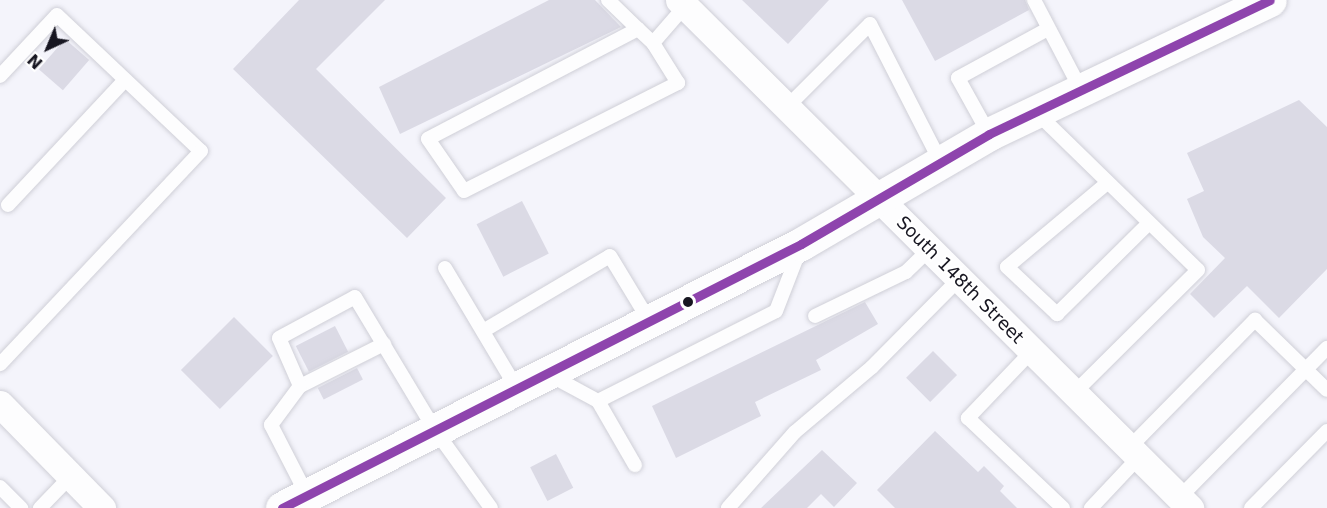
<!DOCTYPE html>
<style>
body{margin:0}
#map{position:relative;width:1327px;height:508px;overflow:hidden;background:#f4f4fb;font-family:"DejaVu Sans",sans-serif}
div>[style]{position:absolute}
.building>*{inset:0;background:#dbdae5;transform-origin:0 0}
.roads{filter:drop-shadow(0 0 2px #cfcfd7) drop-shadow(0 0 2px #cfcfd7)}
.service>*{height:14px;margin:-7px;padding:0 7px;transform-origin:7px;border-radius:7px;background:#fdfdfe}
.minor>*{height:27px;margin:-13.5px;padding:0 13.5px;transform-origin:13.5px;border-radius:13.5px;background:#fdfdfe}
.primary>*{height:33px;margin:-16.5px;padding:0 16.5px;transform-origin:16.5px;border-radius:16.5px;background:#fdfdfe}
.bus-1>*{height:9px;margin:-4.5px;padding:0 4.5px;transform-origin:4.5px;border-radius:4.5px;background:#8e44ad}
.dots>*{width:16px;height:16px;translate:-50% -50%;box-sizing:border-box;border:3px solid #fff;border-radius:50%}
span{translate:-50% -50%;white-space:nowrap;text-align:center;line-height:1.15;-webkit-text-stroke:4.5px #fff;paint-order:stroke}
.street-label{font-size:18px;color:#171621}
.north{position:absolute;left:18px;top:18px;width:60px;height:60px;-webkit-text-stroke:4px #fff;paint-order:stroke;rotate:224deg;font-size:16px;font-weight:700;line-height:24px;text-align:center;color:#171621}
.north::after{content:'';display:block;margin:auto;width:21px;height:27px;background:#171621;clip-path:polygon(50% 0,100% 100%,50% 72%,0 100%)}
</style>
<div id="map">
<div class="building">
<i style="clip-path:polygon(299px 0,385px 0,316px 69px,446px 198px,407px 238px,233px 69px)"></i>
<i style="clip-path:polygon(549px 0,595px 0,621px 27px,400px 134px,379px 87px)"></i>
<i style="clip-path:polygon(742px 0,829px 0,788px 44px)"></i>
<i style="clip-path:polygon(902px 0,1025px 0,1029px 10px,935px 61px)"></i>
<i style="left:65px;top:39px;width:32px;height:40px;rotate:41deg"></i>
<i style="clip-path:polygon(1299px 100px,1327px 127px,1327px 269px,1279px 318px,1247px 286px,1214px 318px,1190px 294px,1225px 258px,1203px 237px,1187px 199px,1204px 191px,1187px 153px)"></i>
<i style="left:522px;top:201px;width:59px;height:51px;rotate:63deg"></i>
<i style="clip-path:polygon(865px 302px,878px 324px,816px 360px,821px 370px,755px 402px,761px 416px,676px 458px,652px 406px)"></i>
<i style="left:234px;top:317px;width:55px;height:75px;rotate:45deg"></i>
<i style="left:335px;top:326px;width:29px;height:44px;rotate:63deg"></i>
<i style="left:933px;top:351px;width:34px;height:38px;rotate:45deg"></i>
<i style="left:357px;top:368px;width:13px;height:44px;rotate:63deg"></i>
<i style="clip-path:polygon(935px 431px,978px 472px,984px 466px,1004px 486px,1000px 491px,1017px 508px,895px 508px,877px 490px)"></i>
<i style="clip-path:polygon(822px 450px,857px 483px,834px 507px,821px 494px,807px 508px,761px 508px)"></i>
<i style="left:556px;top:454px;width:38px;height:29px;rotate:63deg"></i>
</div>
<div class="roads">
<div class="service">
<i style="left:608px;top:0;width:42px;rotate:44deg"></i>
<i style="left:1034px;top:0;width:102px;rotate:62.4deg"></i>
<i style="left:653px;top:43px;width:21px;rotate:-137deg"></i>
<i style="left:638px;top:29px;width:237px;rotate:152.4deg"></i>
<i style="left:428px;top:139px;width:63px;rotate:55.3deg"></i>
<i style="left:464px;top:191px;width:240px;rotate:-26.8deg"></i>
<i style="left:678px;top:83px;width:47px;rotate:-122deg"></i>
<i style="left:653px;top:43px;width:49px;rotate:-49.1deg"></i>
<i style="left:0;top:76px;width:83px;rotate:-46.9deg"></i>
<i style="left:57px;top:15px;width:198px;rotate:43.4deg"></i>
<i style="left:201px;top:151px;width:293px;rotate:133.3deg"></i>
<i style="left:787px;top:107px;width:117px;rotate:-45deg"></i>
<i style="left:870px;top:24px;width:156px;rotate:62.9deg"></i>
<i style="left:1036px;top:112px;width:226px;rotate:44.3deg"></i>
<i style="left:1198px;top:270px;width:175px;rotate:135.2deg"></i>
<i style="left:989px;top:134px;width:64px;rotate:-119deg"></i>
<i style="left:958px;top:78px;width:102px;rotate:-28.6deg"></i>
<i style="left:1106px;top:184px;width:129px;rotate:140deg"></i>
<i style="left:1007px;top:267px;width:69px;rotate:43.2deg"></i>
<i style="left:1057px;top:314px;width:128px;rotate:-44.7deg"></i>
<i style="left:8px;top:205px;width:171px;rotate:-46.9deg"></i>
<i style="left:445px;top:268px;width:141px;rotate:59.2deg"></i>
<i style="left:815px;top:316px;width:101px;rotate:-25.8deg"></i>
<i style="left:906px;top:272px;width:33px;rotate:-44deg"></i>
<i style="left:483px;top:331px;width:147px;rotate:-30.6deg"></i>
<i style="left:610px;top:256px;width:77px;rotate:58.8deg"></i>
<i style="left:1032px;top:351px;width:93px;rotate:133.7deg"></i>
<i style="left:968px;top:418px;width:131px;rotate:43.5deg"></i>
<i style="left:548px;top:374px;width:57px;rotate:28.4deg"></i>
<i style="left:598px;top:401px;width:199px;rotate:-26.8deg"></i>
<i style="left:776px;top:311px;width:66px;rotate:-68.8deg"></i>
<i style="left:300px;top:386px;width:94px;rotate:-26.6deg"></i>
<i style="left:598px;top:401px;width:74px;rotate:60deg"></i>
<i style="left:1129px;top:448px;width:180px;rotate:-45.5deg"></i>
<i style="left:1255px;top:320px;width:100px;rotate:44.2deg"></i>
<i style="left:0;top:487px;width:30px;rotate:45deg"></i>
<i style="left:307px;top:495px;width:79px;rotate:-117.2deg"></i>
<i style="left:271px;top:425px;width:49px;rotate:-53.4deg"></i>
<i style="left:300px;top:386px;width:52px;rotate:-113.6deg"></i>
<i style="left:279px;top:338px;width:86px;rotate:-28.3deg"></i>
<i style="left:355px;top:297px;width:155px;rotate:59deg"></i>
<i style="left:435px;top:430px;width:96px;rotate:54.3deg"></i>
<i style="left:1179px;top:498px;width:211px;rotate:-45.4deg"></i>
<i style="left:40px;top:508px;width:45px;rotate:-45.9deg"></i>
<i style="left:728px;top:508px;width:101px;rotate:-48.6deg"></i>
<i style="left:795px;top:432px;width:101px;rotate:-40.2deg"></i>
<i style="left:872px;top:367px;width:124px;rotate:-45.3deg"></i>
<i style="left:1091px;top:508px;width:70px;rotate:-46.7deg"></i>
<i style="left:1251px;top:508px;width:108px;rotate:-45.4deg"></i>
</div>
<div class="minor">
<i style="left:679px;top:0;width:721px;rotate:44.83deg"></i>
<i style="left:0;top:404px;width:146px;rotate:45.6deg"></i>
</div>
<div class="primary">
<i style="left:282px;top:508px;width:582px;rotate:-26.96deg"></i>
<i style="left:801px;top:244px;width:218px;rotate:-30.3deg"></i>
<i style="left:989px;top:134px;width:311px;rotate:-25.5deg"></i>
</div>
</div>
<div class="bus-1">
<i style="left:282px;top:508px;width:582px;rotate:-26.96deg"></i>
<i style="left:801px;top:244px;width:218px;rotate:-30.3deg"></i>
<i style="left:989px;top:134px;width:311px;rotate:-25.5deg"></i>
</div>
<div class="dots">
<i style="left:688px;top:302px;background:#171621"></i>
</div>
<div class="street-label">
<span style="left:960px;top:280px;rotate:45deg">South 148th Street</span>
</div>
<div class="north">N</div>
</div>
